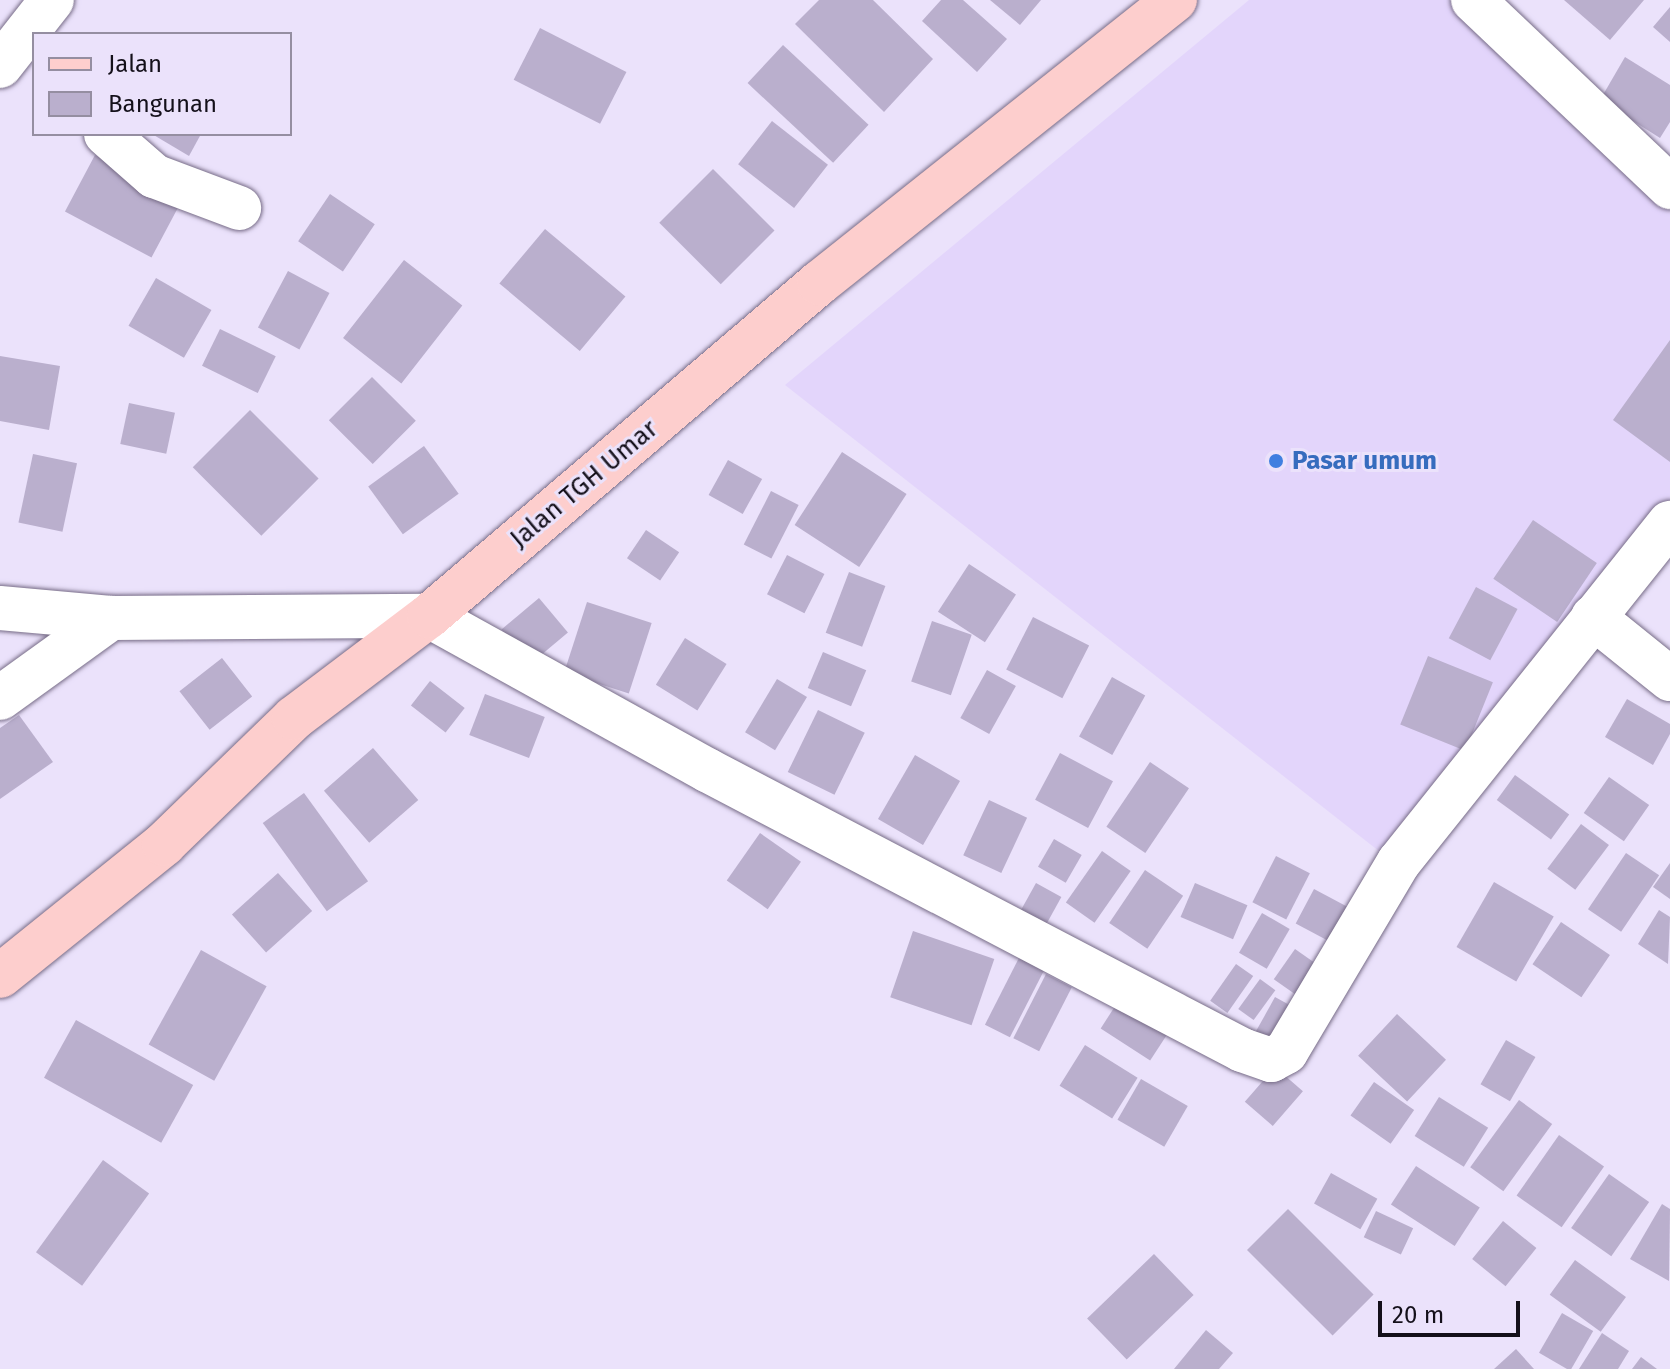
<!DOCTYPE html>
<style>
body{margin:0}
#map{position:relative;width:1670px;height:1369px;overflow:hidden;background:#ebe2fb;font-family:"Fira Sans",sans-serif}
div>[style]{position:absolute}
.built>*{inset:0;background:#e3d5fb}
.building>*{inset:0;background:#baafcd;transform-origin:0 0}
.roads{filter:drop-shadow(0 0 2px #776c87) drop-shadow(0 0 2px #776c87)}
.minor>*{height:44px;margin:-22px;padding:0 22px;transform-origin:22px;border-radius:22px;background:#fff}
.major>*{height:44px;margin:-22px;padding:0 22px;transform-origin:22px;border-radius:22px;background:#fdcecd}
.dots>*{width:22px;height:22px;translate:-50% -50%;box-sizing:border-box;border:4px solid #ebe2fb;border-radius:50%}
span{translate:-50% -50%;white-space:nowrap;text-align:center;line-height:1.15;-webkit-text-stroke:6px #ebe2fb;paint-order:stroke}
.shop-label{font-size:26px;color:#366cbe;font-weight:700}
.left{translate:0 -50%;text-align:left}
.street-label{font-size:26px;color:#14101a}
.legend{position:absolute;left:32px;top:32px;width:260px;height:104px;box-sizing:border-box;background:#ebe2fb;border:2px solid #958ea1;margin:0;padding:10px 14px;list-style:none;font-size:24px;color:#14101a}
.legend li{display:flex;align-items:center;gap:16px;height:40px}
.legend b{width:40px;border:2px solid #958ea1}
.scale{position:absolute;left:1378px;top:1301px;width:142px;height:36px;box-sizing:border-box;border:4px solid #14101a;border-top:0;padding-left:10px;font-size:24px;line-height:28px;white-space:nowrap;color:#14101a;-webkit-text-stroke:6px #ebe2fb;paint-order:stroke}
</style>
<div id="map">
<div class="built">
<i style="clip-path:polygon(1249px 0,1471px 0,1670px 183px,1670px 537px,1403px 870px,785px 385px)"></i>
</div>
<div class="building">
<i style="clip-path:polygon(819px 0,873px 0,933px 59px,884px 112px,795px 24px)"></i>
<i style="clip-path:polygon(941px 0,963px 0,1007px 39px,977px 72px,922px 21px)"></i>
<i style="clip-path:polygon(990px 0,1041px 0,1020px 25px)"></i>
<i style="clip-path:polygon(1564px 0,1644px 0,1610px 40px)"></i>
<i style="clip-path:polygon(1670px 7px,1670px 42px,1653px 27px)"></i>
<i style="left:540px;top:28px;width:97px;height:58px;rotate:27deg"></i>
<i style="left:783px;top:45px;width:117px;height:52px;rotate:43deg"></i>
<i style="clip-path:polygon(1625px 57px,1670px 85px,1670px 122px,1660px 138px,1600px 100px)"></i>
<i style="left:772px;top:121px;width:71px;height:55px;rotate:38deg"></i>
<i style="clip-path:polygon(152px 134px,201px 134px,189px 156px)"></i>
<i style="left:95px;top:155px;width:98px;height:64px;rotate:28deg"></i>
<i style="left:713px;top:169px;width:87px;height:76px;rotate:45deg"></i>
<i style="left:330px;top:194px;width:54px;height:57px;rotate:34deg"></i>
<i style="left:545px;top:229px;width:105px;height:71px;rotate:40deg"></i>
<i style="left:404px;top:260px;width:74px;height:99px;rotate:38deg"></i>
<i style="left:288px;top:271px;width:47px;height:64px;rotate:28deg"></i>
<i style="left:156px;top:278px;width:64px;height:55px;rotate:30deg"></i>
<i style="left:220px;top:329px;width:62px;height:41px;rotate:26deg"></i>
<i style="clip-path:polygon(1670px 340px,1670px 462px,1613px 420px)"></i>
<i style="clip-path:polygon(0 356px,60px 366px,49px 430px,0 421px)"></i>
<i style="left:372px;top:377px;width:62px;height:61px;rotate:45deg"></i>
<i style="left:129px;top:403px;width:47px;height:42px;rotate:12deg"></i>
<i style="left:250px;top:410px;width:97px;height:81px;rotate:45deg"></i>
<i style="left:424px;top:446px;width:59px;height:69px;rotate:54deg"></i>
<i style="left:842px;top:452px;width:77px;height:87px;rotate:33deg"></i>
<i style="left:33px;top:454px;width:45px;height:70px;rotate:12deg"></i>
<i style="left:728px;top:460px;width:39px;height:40px;rotate:29deg"></i>
<i style="left:771px;top:491px;width:31px;height:60px;rotate:27deg"></i>
<i style="left:1533px;top:520px;width:77px;height:71px;rotate:34deg"></i>
<i style="left:646px;top:530px;width:40px;height:34px;rotate:34deg"></i>
<i style="left:787px;top:555px;width:42px;height:44px;rotate:27deg"></i>
<i style="left:969px;top:564px;width:56px;height:57px;rotate:33deg"></i>
<i style="left:849px;top:572px;width:39px;height:65px;rotate:21deg"></i>
<i style="left:1476px;top:587px;width:47px;height:58px;rotate:28deg"></i>
<i style="left:539px;top:598px;width:45px;height:49px;rotate:50deg"></i>
<i style="left:587px;top:602px;width:68px;height:74px;rotate:18deg"></i>
<i style="left:1033px;top:617px;width:63px;height:59px;rotate:27deg"></i>
<i style="left:932px;top:621px;width:42px;height:64px;rotate:19deg"></i>
<i style="left:685px;top:638px;width:49px;height:55px;rotate:32deg"></i>
<i style="left:823px;top:652px;width:47px;height:39px;rotate:23deg"></i>
<i style="left:1428px;top:656px;width:70px;height:74px;rotate:22deg"></i>
<i style="left:222px;top:658px;width:49px;height:54px;rotate:52deg"></i>
<i style="left:987px;top:670px;width:33px;height:55px;rotate:29deg"></i>
<i style="left:1112px;top:677px;width:38px;height:68px;rotate:29deg"></i>
<i style="left:777px;top:679px;width:35px;height:62px;rotate:31deg"></i>
<i style="left:430px;top:681px;width:44px;height:31px;rotate:38deg"></i>
<i style="left:485px;top:694px;width:64px;height:44px;rotate:21deg"></i>
<i style="clip-path:polygon(1627px 699px,1670px 724px,1670px 734px,1653px 765px,1605px 737px)"></i>
<i style="left:818px;top:710px;width:52px;height:69px;rotate:26deg"></i>
<i style="clip-path:polygon(19px 715px,53px 762px,0 799px,0 728px)"></i>
<i style="left:373px;top:748px;width:69px;height:65px;rotate:49deg"></i>
<i style="left:1060px;top:753px;width:60px;height:53px;rotate:28deg"></i>
<i style="left:915px;top:755px;width:52px;height:74px;rotate:30deg"></i>
<i style="left:1150px;top:762px;width:47px;height:78px;rotate:34deg"></i>
<i style="left:1515px;top:775px;width:67px;height:31px;rotate:36deg"></i>
<i style="left:1609px;top:777px;width:49px;height:44px;rotate:35deg"></i>
<i style="left:304px;top:793px;width:109px;height:51px;rotate:54deg"></i>
<i style="left:989px;top:800px;width:42px;height:61px;rotate:25deg"></i>
<i style="left:1581px;top:824px;width:35px;height:56px;rotate:37deg"></i>
<i style="left:760px;top:833px;width:50px;height:58px;rotate:35deg"></i>
<i style="left:1054px;top:839px;width:32px;height:32px;rotate:30deg"></i>
<i style="left:1102px;top:851px;width:35px;height:63px;rotate:35deg"></i>
<i style="left:1626px;top:853px;width:40px;height:68px;rotate:34deg"></i>
<i style="left:1276px;top:856px;width:38px;height:52px;rotate:27deg"></i>
<i style="clip-path:polygon(1670px 863px,1670px 899px,1653px 887px)"></i>
<i style="left:1145px;top:870px;width:46px;height:64px;rotate:34deg"></i>
<i style="left:278px;top:873px;width:51px;height:62px;rotate:48deg"></i>
<i style="left:1494px;top:882px;width:69px;height:75px;rotate:30deg"></i>
<i style="left:1036px;top:883px;width:29px;height:43px;rotate:29deg"></i>
<i style="left:1195px;top:883px;width:57px;height:37px;rotate:23deg"></i>
<i style="left:1314px;top:889px;width:49px;height:39px;rotate:28deg"></i>
<i style="clip-path:polygon(1659px 910px,1670px 917px,1668px 964px,1638px 944px)"></i>
<i style="left:1262px;top:913px;width:32px;height:46px;rotate:30deg"></i>
<i style="left:1561px;top:922px;width:59px;height:51px;rotate:34deg"></i>
<i style="left:913px;top:931px;width:86px;height:70px;rotate:19deg"></i>
<i style="left:1024px;top:948px;width:28px;height:86px;rotate:27deg"></i>
<i style="left:1295px;top:949px;width:37px;height:37px;rotate:35deg"></i>
<i style="left:201px;top:950px;width:75px;height:108px;rotate:29deg"></i>
<i style="left:1236px;top:964px;width:21px;height:45px;rotate:35deg"></i>
<i style="left:1046px;top:974px;width:29px;height:72px;rotate:27deg"></i>
<i style="left:1260px;top:979px;width:19px;height:37px;rotate:36deg"></i>
<i style="left:1123px;top:994px;width:59px;height:41px;rotate:33deg"></i>
<i style="left:1275px;top:997px;width:29px;height:41px;rotate:29deg"></i>
<i style="left:1397px;top:1014px;width:67px;height:57px;rotate:43deg"></i>
<i style="left:76px;top:1020px;width:134px;height:66px;rotate:29deg"></i>
<i style="left:1506px;top:1040px;width:34px;height:51px;rotate:30deg"></i>
<i style="left:1085px;top:1045px;width:62px;height:48px;rotate:32deg"></i>
<i style="left:1275px;top:1067px;width:37px;height:46px;rotate:41deg"></i>
<i style="left:1141px;top:1079px;width:54px;height:47px;rotate:30deg"></i>
<i style="left:1374px;top:1082px;width:49px;height:41px;rotate:35deg"></i>
<i style="left:1439px;top:1097px;width:58px;height:46px;rotate:32deg"></i>
<i style="left:1519px;top:1100px;width:41px;height:83px;rotate:36deg"></i>
<i style="left:1559px;top:1135px;width:55px;height:74px;rotate:35deg"></i>
<i style="left:103px;top:1160px;width:57px;height:114px;rotate:36deg"></i>
<i style="left:1416px;top:1166px;width:76px;height:46px;rotate:33deg"></i>
<i style="left:1331px;top:1173px;width:53px;height:35px;rotate:29deg"></i>
<i style="left:1609px;top:1174px;width:49px;height:66px;rotate:35deg"></i>
<i style="clip-path:polygon(1662px 1204px,1670px 1209px,1669px 1281px,1630px 1259px)"></i>
<i style="left:1288px;top:1209px;width:121px;height:58px;rotate:45deg"></i>
<i style="left:1376px;top:1211px;width:41px;height:29px;rotate:25deg"></i>
<i style="left:1503px;top:1221px;width:43px;height:49px;rotate:39deg"></i>
<i style="left:1154px;top:1254px;width:57px;height:93px;rotate:46deg"></i>
<i style="left:1575px;top:1260px;width:63px;height:43px;rotate:36deg"></i>
<i style="left:1562px;top:1313px;width:36px;height:46px;rotate:30deg"></i>
<i style="clip-path:polygon(1206px 1330px,1233px 1353px,1219px 1369px,1174px 1369px)"></i>
<i style="clip-path:polygon(1602px 1333px,1629px 1351px,1618px 1369px,1579px 1369px)"></i>
<i style="clip-path:polygon(1516px 1349px,1534px 1369px,1494px 1369px)"></i>
<i style="clip-path:polygon(1641px 1357px,1657px 1369px,1632px 1369px)"></i>
</div>
<div class="roads">
<div class="minor">
<i style="left:1473px;top:0;width:272px;rotate:43.5deg"></i>
<i style="left:0;top:66px;width:84px;rotate:-51.8deg"></i>
<i style="left:106px;top:134px;width:64px;rotate:41.2deg"></i>
<i style="left:154px;top:176px;width:91px;rotate:20.6deg"></i>
<i style="left:0;top:608px;width:111px;rotate:5.1deg"></i>
<i style="left:111px;top:618px;width:318px;rotate:-0.4deg"></i>
<i style="left:429px;top:616px;width:318px;rotate:29deg"></i>
<i style="left:707px;top:770px;width:604px;rotate:27.63deg"></i>
<i style="left:1242px;top:1050px;width:31px;rotate:19deg"></i>
<i style="left:1271px;top:1060px;width:17px;rotate:-28deg"></i>
<i style="left:1286px;top:1052px;width:221px;rotate:-59.3deg"></i>
<i style="left:1399px;top:862px;width:434px;rotate:-51.4deg"></i>
<i style="left:1593px;top:617px;width:99px;rotate:38.8deg"></i>
<i style="left:0;top:698px;width:137px;rotate:-35.8deg"></i>
</div>
<div class="major">
<i style="left:0;top:976px;width:211px;rotate:-38.8deg"></i>
<i style="left:164px;top:844px;width:181px;rotate:-44.1deg"></i>
<i style="left:294px;top:718px;width:169px;rotate:-37.1deg"></i>
<i style="left:429px;top:616px;width:513px;rotate:-40.49deg"></i>
<i style="left:819px;top:283px;width:455px;rotate:-38.5deg"></i>
</div>
</div>
<div class="dots">
<i style="left:1276px;top:461px;background:#3f7fe0"></i>
</div>
<div class="shop-label">
<span class="left" style="left:1292px;top:461px">Pasar umum</span>
</div>
<div class="street-label">
<span style="left:584px;top:484px;rotate:-40deg">Jalan TGH Umar</span>
</div>
<ul class="legend">
<li><b style="height:10px;background:#fdcecd"></b>Jalan</li>
<li><b style="height:22px;background:#baafcd"></b>Bangunan</li>
</ul>
<div class="scale">20 m</div>
</div>
